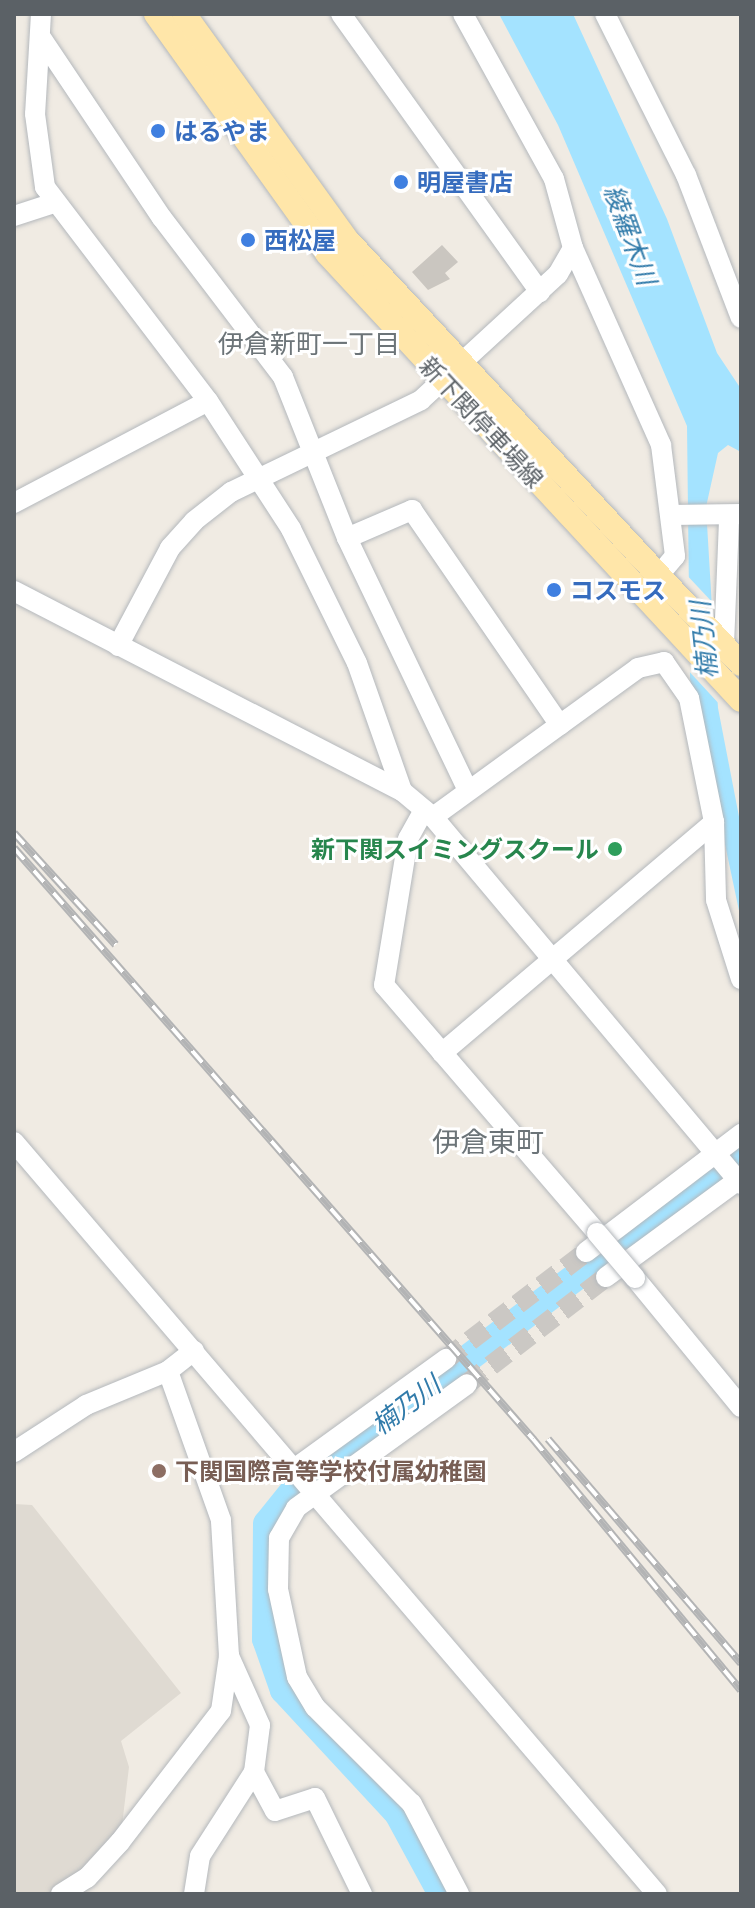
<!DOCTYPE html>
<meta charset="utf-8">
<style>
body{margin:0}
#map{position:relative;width:755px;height:1908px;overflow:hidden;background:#f0ebe3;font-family:Manrope,"Noto Sans JP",sans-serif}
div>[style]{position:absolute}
.education>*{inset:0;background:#dfdad2}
.water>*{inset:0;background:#a4e3ff}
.pier>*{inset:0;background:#f0ebe3}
.river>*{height:28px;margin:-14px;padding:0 14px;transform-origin:14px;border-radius:14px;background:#a4e3ff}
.building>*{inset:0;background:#cac6c0}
.minor-tunnel>*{height:20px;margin-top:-10px;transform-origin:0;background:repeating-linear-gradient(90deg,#cbc8c4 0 20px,transparent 0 30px)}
.roads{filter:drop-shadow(0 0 2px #b4b8bc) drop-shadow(0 0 2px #b4b8bc)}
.minor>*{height:20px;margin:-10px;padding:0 10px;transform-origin:10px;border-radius:10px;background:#fff}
.major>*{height:24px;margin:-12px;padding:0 12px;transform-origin:12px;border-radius:12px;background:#ffe6a9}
.rail>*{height:8px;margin-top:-4px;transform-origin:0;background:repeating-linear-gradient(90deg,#fff 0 15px,#b3b4b5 0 30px);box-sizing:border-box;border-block:2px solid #b3b4b5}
.bridges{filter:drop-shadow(0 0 2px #b4b8bc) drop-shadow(0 0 2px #b4b8bc)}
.minor-bridge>*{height:20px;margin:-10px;padding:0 10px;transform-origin:10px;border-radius:10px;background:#fff}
.dots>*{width:22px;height:22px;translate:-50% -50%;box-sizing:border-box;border:4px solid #fff;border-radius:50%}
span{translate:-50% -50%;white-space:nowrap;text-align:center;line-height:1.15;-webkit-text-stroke:6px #fff;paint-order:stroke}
.shop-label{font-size:24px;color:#366cbe;font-weight:700}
.left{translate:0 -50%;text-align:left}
.street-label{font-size:24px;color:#5b6166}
.leisure-label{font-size:24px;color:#27864d;font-weight:700}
.right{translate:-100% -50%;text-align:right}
.education-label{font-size:24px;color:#785e54;font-weight:700}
.water-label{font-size:26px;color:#317baa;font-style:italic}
.neighbourhood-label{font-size:26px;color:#6c7478}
.quarter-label{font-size:28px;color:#6c7478}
.frame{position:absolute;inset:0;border:16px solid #5b6166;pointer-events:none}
</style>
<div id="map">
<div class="education">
<i style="clip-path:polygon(14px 1504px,32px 1505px,181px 1693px,121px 1741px,129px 1767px,120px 1842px,61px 1894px,14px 1894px)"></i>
</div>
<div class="water">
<i style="clip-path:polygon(499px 14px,573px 14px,667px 219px,717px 353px,741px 389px,741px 452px,728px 445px,718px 453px,706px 507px,718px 708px,741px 827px,741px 920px,690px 679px,687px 426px,558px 125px)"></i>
</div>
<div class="pier">
<i style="clip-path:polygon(682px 570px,714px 604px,721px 706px,686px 668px)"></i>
</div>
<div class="river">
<i style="left:442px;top:1894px;width:92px;rotate:-118.5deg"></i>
<i style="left:398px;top:1813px;width:168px;rotate:-132.8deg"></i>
<i style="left:284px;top:1690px;width:54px;rotate:-109.4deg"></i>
<i style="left:266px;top:1639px;width:115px;rotate:-89.5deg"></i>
<i style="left:267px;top:1524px;width:45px;rotate:-51.3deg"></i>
<i style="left:295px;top:1489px;width:559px;rotate:-37.07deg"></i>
</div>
<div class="building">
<i style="clip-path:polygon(442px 245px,458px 262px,445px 273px,450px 279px,428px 290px,412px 272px)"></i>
</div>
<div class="minor-tunnel">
<i style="left:446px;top:1359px;width:176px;rotate:-37.4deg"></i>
<i style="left:467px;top:1384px;width:175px;rotate:-37.6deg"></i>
</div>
<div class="roads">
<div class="minor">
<i style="left:41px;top:14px;width:100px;rotate:93.4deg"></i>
<i style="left:35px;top:114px;width:74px;rotate:82.2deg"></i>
<i style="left:45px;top:187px;width:269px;rotate:52.7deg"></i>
<i style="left:208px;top:401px;width:153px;rotate:57deg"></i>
<i style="left:291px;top:529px;width:149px;rotate:63.8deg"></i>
<i style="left:357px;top:663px;width:136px;rotate:70.6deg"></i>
<i style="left:341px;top:14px;width:342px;rotate:54.4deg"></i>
<i style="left:463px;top:14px;width:188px;rotate:61.1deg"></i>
<i style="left:554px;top:179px;width:72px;rotate:74.6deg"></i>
<i style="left:573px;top:248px;width:216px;rotate:65.9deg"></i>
<i style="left:661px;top:445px;width:112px;rotate:82.8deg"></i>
<i style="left:675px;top:556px;width:25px;rotate:130deg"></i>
<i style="left:605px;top:14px;width:180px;rotate:63.3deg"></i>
<i style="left:686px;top:175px;width:153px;rotate:69deg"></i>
<i style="left:40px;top:36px;width:219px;rotate:56.2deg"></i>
<i style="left:162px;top:218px;width:200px;rotate:52.7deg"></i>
<i style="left:283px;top:377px;width:173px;rotate:68.3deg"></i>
<i style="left:347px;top:538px;width:280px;rotate:64.4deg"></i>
<i style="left:14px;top:216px;width:42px;rotate:-18deg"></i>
<i style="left:14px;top:503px;width:219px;rotate:-27.7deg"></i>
<i style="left:671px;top:515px;width:70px;rotate:-0.8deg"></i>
<i style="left:347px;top:538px;width:71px;rotate:-23.3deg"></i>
<i style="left:412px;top:510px;width:261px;rotate:55.5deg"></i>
<i style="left:14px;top:591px;width:437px;rotate:27.3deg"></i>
<i style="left:402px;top:791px;width:40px;rotate:40deg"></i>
<i style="left:433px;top:817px;width:479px;rotate:50deg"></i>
<i style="left:724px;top:645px;width:127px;rotate:-87.7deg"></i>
<i style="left:118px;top:646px;width:111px;rotate:-62deg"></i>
<i style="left:170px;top:548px;width:36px;rotate:-48deg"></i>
<i style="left:194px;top:521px;width:47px;rotate:-38.1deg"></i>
<i style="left:231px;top:492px;width:211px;rotate:-25.8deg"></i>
<i style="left:421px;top:400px;width:186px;rotate:-42.6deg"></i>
<i style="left:558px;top:274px;width:30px;rotate:-60deg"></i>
<i style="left:424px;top:810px;width:33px;rotate:119deg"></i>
<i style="left:408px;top:839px;width:148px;rotate:99.3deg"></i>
<i style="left:384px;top:985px;width:327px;rotate:49.3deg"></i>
<i style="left:433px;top:817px;width:253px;rotate:-36deg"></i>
<i style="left:638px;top:668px;width:27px;rotate:-13deg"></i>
<i style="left:664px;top:662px;width:44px;rotate:55.2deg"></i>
<i style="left:689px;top:698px;width:126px;rotate:78.6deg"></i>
<i style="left:714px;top:822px;width:78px;rotate:88.5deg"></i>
<i style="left:716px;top:900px;width:83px;rotate:72.4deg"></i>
<i style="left:442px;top:1053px;width:357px;rotate:-40.3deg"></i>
<i style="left:14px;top:1142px;width:989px;rotate:49.47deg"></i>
<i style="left:586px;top:1252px;width:195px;rotate:-37.3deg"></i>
<i style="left:606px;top:1277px;width:167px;rotate:-36.3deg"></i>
<i style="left:635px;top:1278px;width:167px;rotate:50.6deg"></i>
<i style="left:14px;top:1452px;width:86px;rotate:-33.1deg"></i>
<i style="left:86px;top:1405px;width:89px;rotate:-22.5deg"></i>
<i style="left:168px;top:1371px;width:33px;rotate:-38deg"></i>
<i style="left:294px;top:1469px;width:188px;rotate:-35.9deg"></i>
<i style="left:254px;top:1772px;width:44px;rotate:61.7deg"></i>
<i style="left:275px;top:1811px;width:42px;rotate:-18deg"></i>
<i style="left:315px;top:1798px;width:107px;rotate:63.9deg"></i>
<i style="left:61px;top:1894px;width:31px;rotate:-32deg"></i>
<i style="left:87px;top:1878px;width:49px;rotate:-47.5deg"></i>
<i style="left:120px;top:1842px;width:165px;rotate:-52.4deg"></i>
<i style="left:221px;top:1711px;width:56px;rotate:-81.7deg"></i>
<i style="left:229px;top:1656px;width:136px;rotate:-93.4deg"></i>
<i style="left:221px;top:1520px;width:158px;rotate:-109.6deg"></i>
<i style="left:194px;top:1894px;width:38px;rotate:-81deg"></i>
<i style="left:200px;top:1856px;width:100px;rotate:-57.3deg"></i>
<i style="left:254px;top:1772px;width:47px;rotate:-82.7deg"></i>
<i style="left:260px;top:1725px;width:76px;rotate:-114.2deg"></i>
<i style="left:459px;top:1894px;width:102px;rotate:-117.6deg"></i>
<i style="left:412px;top:1804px;width:137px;rotate:-135deg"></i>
<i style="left:315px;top:1707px;width:35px;rotate:-121deg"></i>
<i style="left:297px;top:1677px;width:90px;rotate:-102.2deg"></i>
<i style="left:278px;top:1589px;width:51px;rotate:-88.9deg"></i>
<i style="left:279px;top:1538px;width:34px;rotate:-60deg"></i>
<i style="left:296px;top:1508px;width:211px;rotate:-35.9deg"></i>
</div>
<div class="major">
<i style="left:156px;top:14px;width:294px;rotate:54.4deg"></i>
<i style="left:327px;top:253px;width:609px;rotate:47.19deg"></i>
<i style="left:184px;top:14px;width:277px;rotate:54.2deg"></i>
<i style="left:346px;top:239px;width:580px;rotate:47.1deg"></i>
</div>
</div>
<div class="rail">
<i style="left:14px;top:833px;width:151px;rotate:47.7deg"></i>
<i style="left:14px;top:848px;width:787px;rotate:48.71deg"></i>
<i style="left:533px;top:1439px;width:326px;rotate:50.4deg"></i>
<i style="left:548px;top:1439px;width:296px;rotate:49.3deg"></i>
</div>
<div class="bridges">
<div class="minor-bridge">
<i style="left:597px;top:1233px;width:59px;rotate:49.8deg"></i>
</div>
</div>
<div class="dots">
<i style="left:158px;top:131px;background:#3f7fe0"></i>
<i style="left:401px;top:182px;background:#3f7fe0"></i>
<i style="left:248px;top:240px;background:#3f7fe0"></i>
<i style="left:554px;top:590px;background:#3f7fe0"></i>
<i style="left:615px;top:849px;background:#2e9e5b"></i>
<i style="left:159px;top:1471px;background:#8d6e63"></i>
</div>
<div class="shop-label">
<span class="left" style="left:174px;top:131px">はるやま</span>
<span class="left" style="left:417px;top:182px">明屋書店</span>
<span class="left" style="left:264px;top:240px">西松屋</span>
<span class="left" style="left:570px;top:590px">コスモス</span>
</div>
<div class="street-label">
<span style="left:482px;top:422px;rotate:47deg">新下関停車場線</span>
</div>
<div class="leisure-label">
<span class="right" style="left:599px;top:849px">新下関スイミングスクール</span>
</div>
<div class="education-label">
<span class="left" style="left:175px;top:1471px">下関国際高等学校付属幼稚園</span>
</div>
<div class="water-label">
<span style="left:630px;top:235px;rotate:70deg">綾羅木川</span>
<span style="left:704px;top:640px;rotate:-96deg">楠乃川</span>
<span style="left:406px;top:1405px;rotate:-37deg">楠乃川</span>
</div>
<div class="neighbourhood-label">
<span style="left:309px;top:344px">伊倉新町一丁目</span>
</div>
<div class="quarter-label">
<span style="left:488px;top:1141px">伊倉東町</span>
</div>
<div class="frame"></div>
</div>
